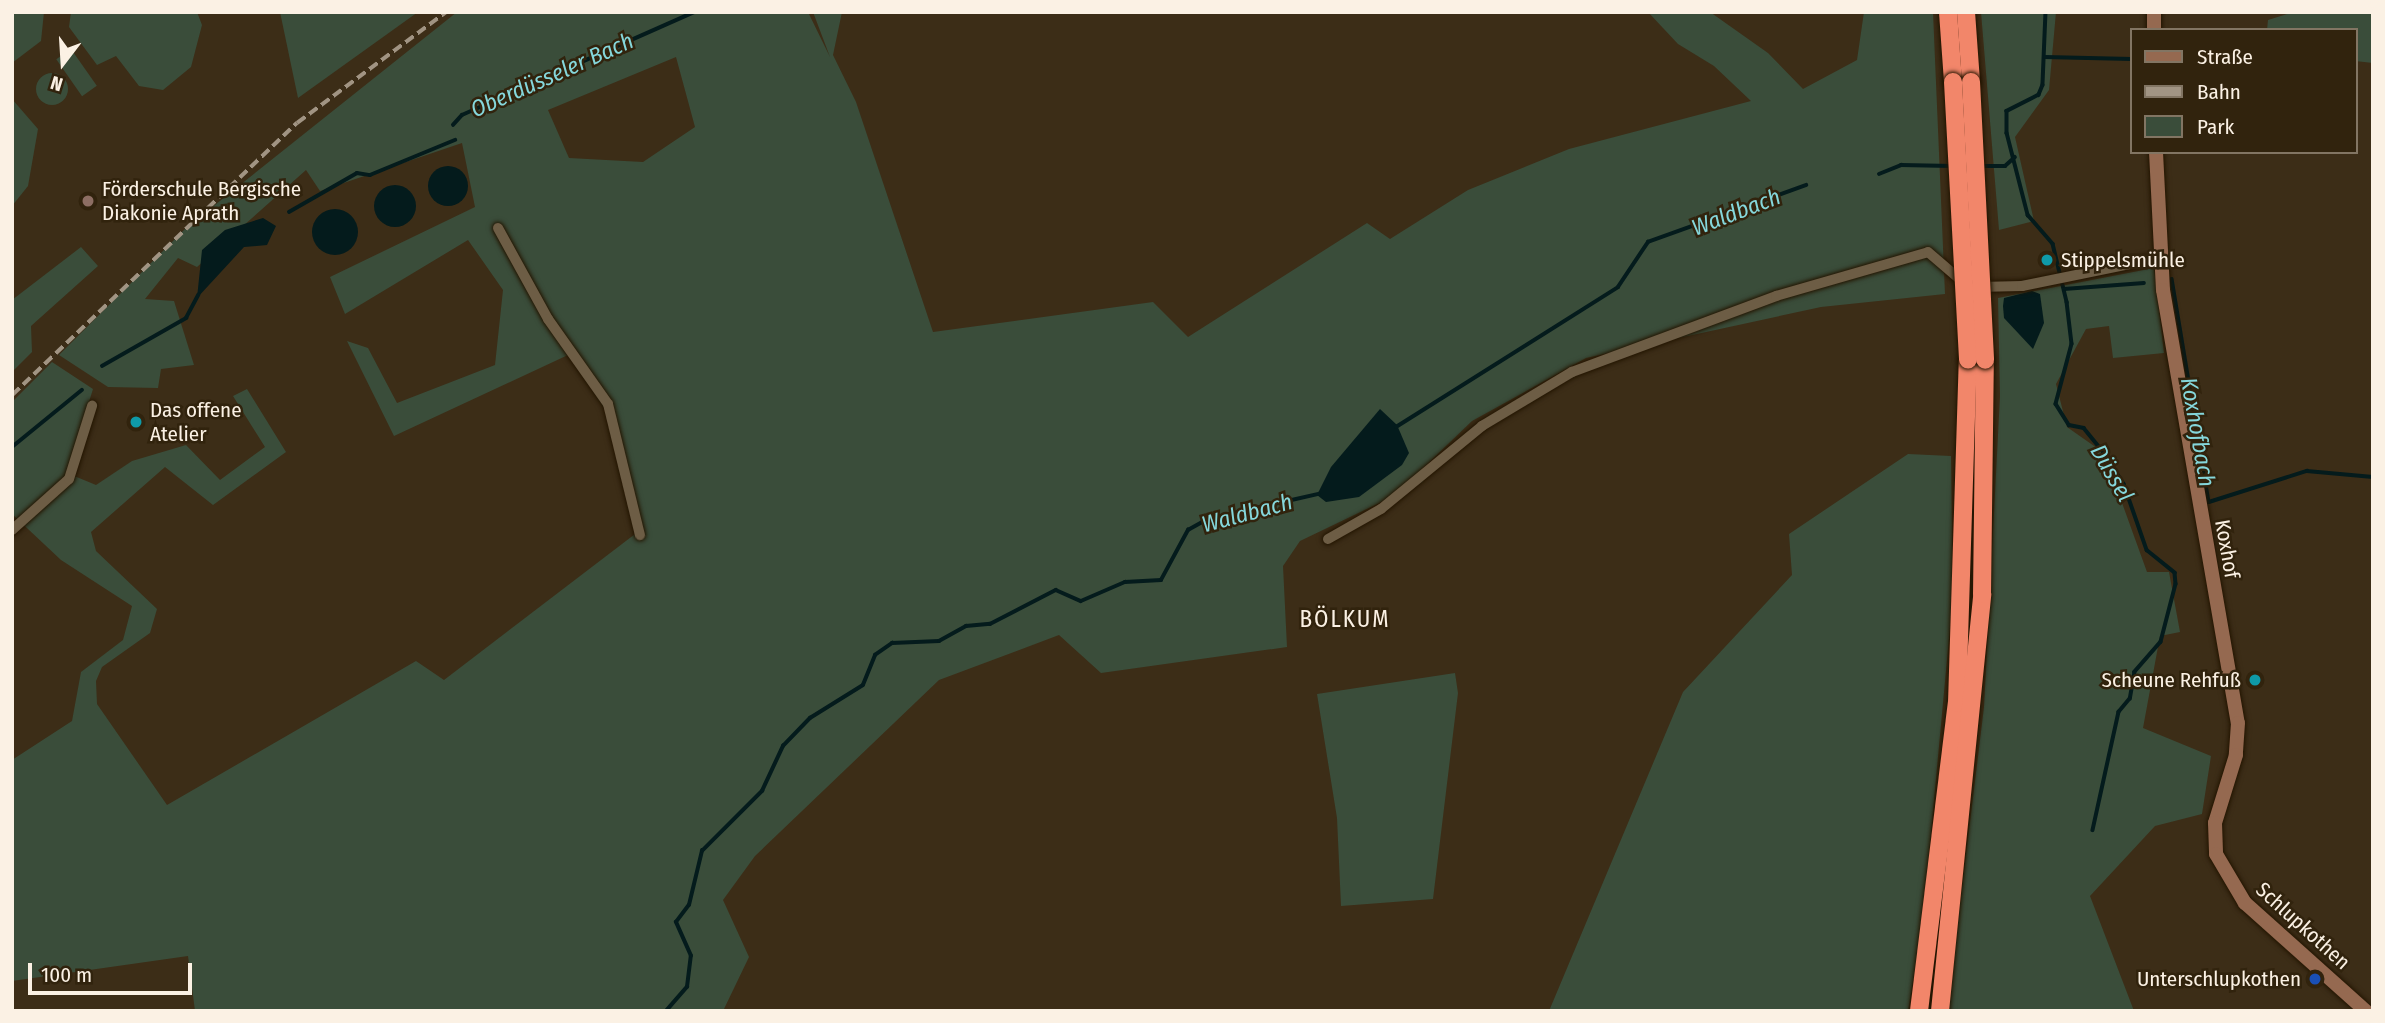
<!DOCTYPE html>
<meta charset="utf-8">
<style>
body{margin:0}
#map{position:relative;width:2385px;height:1023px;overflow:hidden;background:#3c2d17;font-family:"Fira Sans Condensed",sans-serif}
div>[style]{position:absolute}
.green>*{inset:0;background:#3a4d3a;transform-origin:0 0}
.round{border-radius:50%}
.water>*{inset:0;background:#041b1c}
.stream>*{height:3.5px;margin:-1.75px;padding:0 1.75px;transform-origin:1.75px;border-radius:1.75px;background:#041b1c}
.roads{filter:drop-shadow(0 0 2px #231501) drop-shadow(0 0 2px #231501)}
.minor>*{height:10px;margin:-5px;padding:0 5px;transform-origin:5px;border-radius:5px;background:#6d5d45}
.secondary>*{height:14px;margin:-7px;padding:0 7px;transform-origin:7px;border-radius:7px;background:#956950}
.motorway>*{height:18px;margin:-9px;padding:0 9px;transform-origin:9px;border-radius:9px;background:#f2866a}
.rail>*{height:3.5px;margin-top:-1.75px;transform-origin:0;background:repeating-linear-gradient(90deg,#a19483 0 10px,transparent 0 15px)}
.bridges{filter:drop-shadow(0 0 2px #231501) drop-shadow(0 0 2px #231501)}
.motorway-bridge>*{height:18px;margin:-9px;padding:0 9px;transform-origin:9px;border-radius:9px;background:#f2866a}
.dots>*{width:19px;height:19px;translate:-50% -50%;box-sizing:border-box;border:4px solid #31230d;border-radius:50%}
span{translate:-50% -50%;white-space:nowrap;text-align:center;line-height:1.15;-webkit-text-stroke:5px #31230d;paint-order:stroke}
.poi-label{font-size:21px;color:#fbf1e4}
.left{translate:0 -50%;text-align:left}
.right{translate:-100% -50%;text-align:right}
.street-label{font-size:21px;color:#fbf1e4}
.water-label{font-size:23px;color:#85d7db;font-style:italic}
.neighbourhood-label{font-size:23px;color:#fbf1e4;letter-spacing:2px}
.frame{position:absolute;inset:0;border:14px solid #fbf1e4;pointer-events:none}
.legend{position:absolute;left:2130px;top:28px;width:228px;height:126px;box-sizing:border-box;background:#31230d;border:2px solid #827563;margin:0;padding:9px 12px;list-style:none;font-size:21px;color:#fbf1e4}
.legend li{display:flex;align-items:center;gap:14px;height:35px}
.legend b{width:35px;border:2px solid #827563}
.north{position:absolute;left:28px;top:28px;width:70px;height:70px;-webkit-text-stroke:5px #31230d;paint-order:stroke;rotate:197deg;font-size:19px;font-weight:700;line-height:28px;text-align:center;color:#fbf1e4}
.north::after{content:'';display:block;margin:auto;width:24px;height:32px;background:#fbf1e4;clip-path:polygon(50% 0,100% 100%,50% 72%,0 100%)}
.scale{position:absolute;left:28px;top:963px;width:164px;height:32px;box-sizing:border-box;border:4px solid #fbf1e4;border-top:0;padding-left:9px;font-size:21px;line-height:24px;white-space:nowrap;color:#fbf1e4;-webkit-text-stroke:5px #31230d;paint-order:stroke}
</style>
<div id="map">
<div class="green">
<i style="clip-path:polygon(12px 12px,44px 12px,41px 41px,12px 63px)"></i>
<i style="clip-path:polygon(71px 12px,197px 12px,202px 25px,191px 67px,163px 90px,139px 86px,116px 56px,97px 65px,69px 27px)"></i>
<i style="clip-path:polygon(280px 12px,418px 12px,298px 98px)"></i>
<i style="clip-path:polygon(evenodd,457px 12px,808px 12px,830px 57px,813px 12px,842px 12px,833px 55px,856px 102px,933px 332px,1153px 302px,1188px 337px,1367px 223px,1390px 239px,1468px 190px,1569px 149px,1751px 101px,1714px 66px,1678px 44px,1648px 12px,1710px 12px,1768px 53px,1803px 89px,1857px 60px,1864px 12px,1933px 12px,1945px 294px,1821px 307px,1586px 358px,1472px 421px,1421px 470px,1423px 482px,1300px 541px,1283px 566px,1287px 647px,1101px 673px,1059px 635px,939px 680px,755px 856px,723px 900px,749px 957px,723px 1011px,195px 1011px,188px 956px,12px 981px,12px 760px,72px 721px,81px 672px,123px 640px,132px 606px,61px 560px,12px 514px,12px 402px,52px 362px,93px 389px,67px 473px,96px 485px,132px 461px,186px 445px,220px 480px,265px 447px,233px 396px,247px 389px,286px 452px,213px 505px,165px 467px,91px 532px,96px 551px,157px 609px,150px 633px,102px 667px,96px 681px,97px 704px,167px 805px,416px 661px,444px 680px,639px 531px,609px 415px,568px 355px,394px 436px,347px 341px,368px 348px,397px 403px,495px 365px,503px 290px,468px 240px,345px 314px,330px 277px,475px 207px,462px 143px,320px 191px,306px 170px,197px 267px,178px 258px,145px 299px,174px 301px,194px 365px,161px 369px,158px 388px,108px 387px,59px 355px,186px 228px,457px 12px,676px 57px,695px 127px,643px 162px,569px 158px,548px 110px,676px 57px)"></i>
<i style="clip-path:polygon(1981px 12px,2056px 12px,2049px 90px,2015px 137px,2034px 221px,1999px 230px)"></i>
<i style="clip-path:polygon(2294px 12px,2373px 12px,2373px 63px,2355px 61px,2355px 30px,2267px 30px,2268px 20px)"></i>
<i style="left:71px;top:49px;width:45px;height:18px;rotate:55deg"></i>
<i class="round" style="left:36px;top:73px;width:32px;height:32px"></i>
<i style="clip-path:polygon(12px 99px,38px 129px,28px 186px,12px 206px)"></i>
<i style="clip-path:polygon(81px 247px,98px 266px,31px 326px,32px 352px,12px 372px,12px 300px)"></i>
<i style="clip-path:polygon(2154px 268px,2164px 353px,2113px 358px,2109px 326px,2086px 329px,2056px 384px,2067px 427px,2104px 453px,2147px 572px,2169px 572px,2180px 632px,2160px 636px,2143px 728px,2211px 756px,2202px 814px,2155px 826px,2090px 896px,2134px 1011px,1947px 1011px,1984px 707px,2000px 396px,1998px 298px)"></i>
<i style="clip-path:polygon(1908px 454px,1951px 456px,1953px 595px,1923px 919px,1908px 1011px,1549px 1011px,1683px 692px,1792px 575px,1789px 534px)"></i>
<i style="clip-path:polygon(1455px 673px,1458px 693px,1433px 899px,1341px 906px,1337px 818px,1317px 694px)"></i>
</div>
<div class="water">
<i class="round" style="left:428px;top:166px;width:40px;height:40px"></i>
<i class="round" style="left:374px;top:185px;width:42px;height:42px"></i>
<i class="round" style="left:312px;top:209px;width:46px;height:46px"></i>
<i style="clip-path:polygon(263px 218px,276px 226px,267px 245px,244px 247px,197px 298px,202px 250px,225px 230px)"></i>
<i style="clip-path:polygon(2032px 291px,2040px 294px,2044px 323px,2033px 349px,2004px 318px,2003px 306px,2004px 298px)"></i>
<i style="clip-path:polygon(1380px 409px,1397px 425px,1409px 453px,1402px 465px,1359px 497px,1326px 502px,1317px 495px,1331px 467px)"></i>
</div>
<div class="stream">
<i style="left:2046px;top:12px;width:73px;rotate:92.4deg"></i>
<i style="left:2043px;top:85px;width:11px;rotate:112deg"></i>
<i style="left:2039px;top:95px;width:36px;rotate:153deg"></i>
<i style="left:2007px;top:111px;width:22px;rotate:90deg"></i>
<i style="left:2007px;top:133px;width:85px;rotate:75.6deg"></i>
<i style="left:2028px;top:215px;width:38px;rotate:49deg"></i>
<i style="left:2053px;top:244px;width:60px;rotate:76.4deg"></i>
<i style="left:2067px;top:302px;width:42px;rotate:83.2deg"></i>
<i style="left:2072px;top:344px;width:62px;rotate:104.9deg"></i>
<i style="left:2056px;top:404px;width:25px;rotate:58deg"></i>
<i style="left:2069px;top:425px;width:15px;rotate:11deg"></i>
<i style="left:2084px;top:428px;width:28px;rotate:51deg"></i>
<i style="left:2102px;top:450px;width:40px;rotate:57.1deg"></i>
<i style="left:2124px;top:484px;width:70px;rotate:70.8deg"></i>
<i style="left:2147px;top:550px;width:36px;rotate:39deg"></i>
<i style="left:2175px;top:573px;width:11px;rotate:85deg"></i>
<i style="left:2176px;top:584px;width:60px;rotate:104.5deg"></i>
<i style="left:2161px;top:642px;width:40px;rotate:131deg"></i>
<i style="left:2135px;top:672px;width:27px;rotate:100deg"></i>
<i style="left:2130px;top:699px;width:17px;rotate:130deg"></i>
<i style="left:2119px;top:712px;width:121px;rotate:102.4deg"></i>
<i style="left:2045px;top:57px;width:86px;rotate:1.3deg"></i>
<i style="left:453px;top:125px;width:13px;rotate:-48deg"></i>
<i style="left:462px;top:115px;width:254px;rotate:-23.9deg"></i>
<i style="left:1981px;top:166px;width:24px"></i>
<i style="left:2005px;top:166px;width:13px;rotate:-42deg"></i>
<i style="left:1879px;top:174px;width:24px;rotate:-22deg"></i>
<i style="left:1901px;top:165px;width:51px;rotate:1.1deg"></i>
<i style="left:289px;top:212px;width:78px;rotate:-29.8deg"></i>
<i style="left:357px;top:173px;width:13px;rotate:9deg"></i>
<i style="left:370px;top:175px;width:92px;rotate:-22.4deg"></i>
<i style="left:2172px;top:279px;width:226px;rotate:80.6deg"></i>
<i style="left:2209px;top:502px;width:103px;rotate:-17.6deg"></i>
<i style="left:2307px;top:471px;width:66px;rotate:5.2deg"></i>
<i style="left:2064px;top:289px;width:80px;rotate:-4.3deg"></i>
<i style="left:102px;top:366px;width:97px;rotate:-29.7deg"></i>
<i style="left:186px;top:318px;width:26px;rotate:-62deg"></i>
<i style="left:1396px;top:427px;width:262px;rotate:-32.2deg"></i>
<i style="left:1618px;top:287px;width:54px;rotate:-56.3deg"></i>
<i style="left:1648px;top:242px;width:168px;rotate:-19.8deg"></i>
<i style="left:12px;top:447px;width:90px;rotate:-39.2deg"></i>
<i style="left:666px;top:1011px;width:32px;rotate:-49deg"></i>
<i style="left:687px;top:987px;width:31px;rotate:-83deg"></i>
<i style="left:691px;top:956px;width:37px;rotate:-114deg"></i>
<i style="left:676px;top:922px;width:21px;rotate:-53deg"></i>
<i style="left:689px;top:905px;width:56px;rotate:-76.5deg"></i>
<i style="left:702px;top:851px;width:85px;rotate:-45deg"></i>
<i style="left:762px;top:791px;width:50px;rotate:-65deg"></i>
<i style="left:783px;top:746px;width:39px;rotate:-46deg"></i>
<i style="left:810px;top:718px;width:62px;rotate:-31.9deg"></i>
<i style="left:863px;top:685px;width:32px;rotate:-68deg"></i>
<i style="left:875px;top:655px;width:21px;rotate:-35deg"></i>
<i style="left:892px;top:643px;width:47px;rotate:-2.4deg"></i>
<i style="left:939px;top:641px;width:31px;rotate:-29deg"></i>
<i style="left:966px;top:626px;width:24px;rotate:-5deg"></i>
<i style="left:990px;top:624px;width:74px;rotate:-27.3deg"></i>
<i style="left:1056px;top:590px;width:27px;rotate:24deg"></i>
<i style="left:1081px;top:601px;width:48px;rotate:-23.4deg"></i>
<i style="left:1125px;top:582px;width:36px;rotate:-3deg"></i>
<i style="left:1161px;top:580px;width:57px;rotate:-61.6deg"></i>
<i style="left:1188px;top:530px;width:23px;rotate:-29deg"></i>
<i style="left:1208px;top:519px;width:113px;rotate:-12.8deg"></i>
</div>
<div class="roads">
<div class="minor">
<i style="left:498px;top:228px;width:104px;rotate:61.2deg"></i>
<i style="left:548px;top:319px;width:104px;rotate:54.8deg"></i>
<i style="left:608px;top:404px;width:135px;rotate:76.3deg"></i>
<i style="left:1978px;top:287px;width:44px;rotate:-1.3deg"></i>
<i style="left:2022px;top:286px;width:141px;rotate:-11.5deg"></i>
<i style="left:12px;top:530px;width:76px;rotate:-41.8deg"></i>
<i style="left:69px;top:479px;width:77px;rotate:-72.5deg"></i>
<i style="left:1328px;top:539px;width:61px;rotate:-29.5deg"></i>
<i style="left:1381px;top:509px;width:131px;rotate:-39.4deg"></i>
<i style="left:1482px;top:426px;width:105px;rotate:-31deg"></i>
<i style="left:1572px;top:372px;width:218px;rotate:-20.4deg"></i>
<i style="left:1776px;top:296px;width:158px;rotate:-16.1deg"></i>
<i style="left:1928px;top:252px;width:48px;rotate:40.7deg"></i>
</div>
<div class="secondary">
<i style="left:2154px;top:12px;width:18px;rotate:90deg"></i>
<i style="left:2156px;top:152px;width:138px;rotate:87.1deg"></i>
<i style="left:2163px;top:290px;width:439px;rotate:80.2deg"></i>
<i style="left:2238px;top:723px;width:32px;rotate:94deg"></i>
<i style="left:2236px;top:755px;width:71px;rotate:107.2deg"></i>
<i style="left:2215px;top:823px;width:31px;rotate:88deg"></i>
<i style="left:2216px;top:854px;width:57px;rotate:59.4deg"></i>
<i style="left:2245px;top:903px;width:162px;rotate:41.8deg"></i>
</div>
<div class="motorway">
<i style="left:1948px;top:12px;width:70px;rotate:85.9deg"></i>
<i style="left:1966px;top:12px;width:70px;rotate:85.9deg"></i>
<i style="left:1919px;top:1011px;width:310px;rotate:-83deg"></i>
<i style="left:1957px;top:703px;width:343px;rotate:-88.2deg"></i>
<i style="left:1940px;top:1011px;width:419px;rotate:-84.2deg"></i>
<i style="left:1982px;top:594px;width:234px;rotate:-89.3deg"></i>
</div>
</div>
<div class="rail">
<i style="left:12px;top:395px;width:394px;rotate:-43.7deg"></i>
<i style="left:297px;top:123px;width:186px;rotate:-36.7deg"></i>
</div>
<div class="bridges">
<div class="motorway-bridge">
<i style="left:1953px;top:82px;width:278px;rotate:86.9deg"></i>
<i style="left:1971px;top:82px;width:278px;rotate:87.1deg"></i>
</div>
</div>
<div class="dots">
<i style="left:88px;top:201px;background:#8d6e63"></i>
<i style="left:2047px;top:260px;background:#0f9aa8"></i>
<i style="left:136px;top:422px;background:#0f9aa8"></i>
<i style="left:2255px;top:680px;background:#0f9aa8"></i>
<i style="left:2315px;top:979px;background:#1a4fb4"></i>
</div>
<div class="poi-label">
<span class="left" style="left:102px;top:201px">Förderschule Bergische<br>Diakonie Aprath</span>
<span class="left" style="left:2061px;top:260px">Stippelsmühle</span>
<span class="left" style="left:150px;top:422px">Das offene<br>Atelier</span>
<span class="right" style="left:2241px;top:680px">Scheune Rehfuß</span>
<span class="right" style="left:2301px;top:979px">Unterschlupkothen</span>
</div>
<div class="street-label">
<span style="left:2227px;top:549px;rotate:80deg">Koxhof</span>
<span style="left:2303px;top:926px;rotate:42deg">Schlupkothen</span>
</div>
<div class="water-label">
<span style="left:552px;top:75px;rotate:-24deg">Oberdüsseler Bach</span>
<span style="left:1736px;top:212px;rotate:-21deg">Waldbach</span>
<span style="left:2198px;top:432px;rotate:80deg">Koxhofbach</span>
<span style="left:2112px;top:473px;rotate:60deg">Düssel</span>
<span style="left:1247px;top:513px;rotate:-15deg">Waldbach</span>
</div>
<div class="neighbourhood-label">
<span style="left:1345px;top:619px">BÖLKUM</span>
</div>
<div class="frame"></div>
<ul class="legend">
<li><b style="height:9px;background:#956950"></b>Straße</li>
<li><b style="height:9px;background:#a19483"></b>Bahn</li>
<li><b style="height:19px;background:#3a4d3a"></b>Park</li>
</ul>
<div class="north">N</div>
<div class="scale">100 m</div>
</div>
